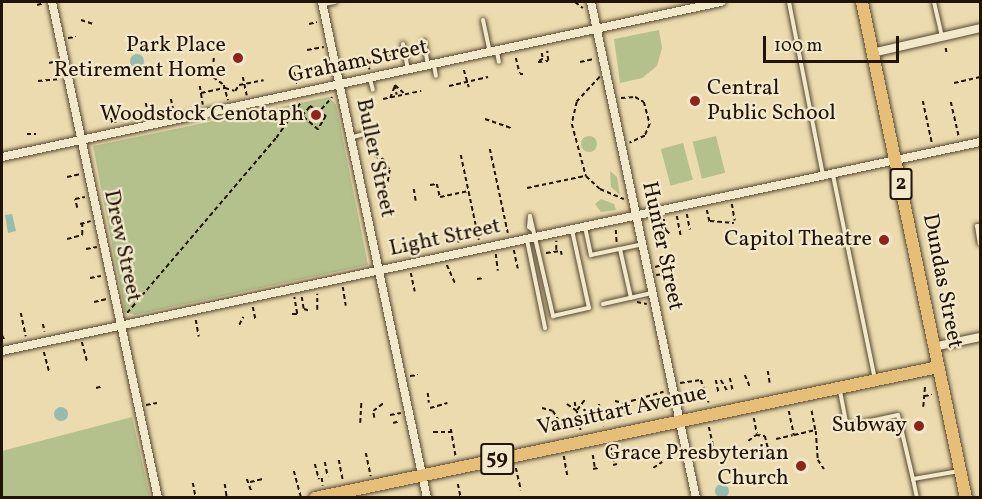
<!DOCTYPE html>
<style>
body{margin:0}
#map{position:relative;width:982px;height:499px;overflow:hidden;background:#ebdbae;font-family:Vollkorn,serif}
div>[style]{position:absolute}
.green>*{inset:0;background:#b5c18c;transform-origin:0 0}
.round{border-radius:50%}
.water>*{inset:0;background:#98bbaf}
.path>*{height:1.5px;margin-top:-0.75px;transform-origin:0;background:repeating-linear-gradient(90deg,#211305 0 4.5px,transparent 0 7.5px)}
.roads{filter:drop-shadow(0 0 2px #54452f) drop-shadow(0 0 2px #54452f)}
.service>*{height:4px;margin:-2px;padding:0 2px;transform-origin:2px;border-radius:2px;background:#f2e8ca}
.minor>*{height:8px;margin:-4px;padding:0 4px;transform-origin:4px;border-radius:4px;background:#f2e8ca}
.primary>*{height:12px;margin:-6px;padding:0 6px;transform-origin:6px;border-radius:6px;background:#e6be77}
.dots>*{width:16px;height:16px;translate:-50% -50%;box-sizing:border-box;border:3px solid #f2e8ca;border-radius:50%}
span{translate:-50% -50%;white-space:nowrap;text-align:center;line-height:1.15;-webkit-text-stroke:4.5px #f2e8ca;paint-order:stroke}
.shield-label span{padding:2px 4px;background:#f2e8ca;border:2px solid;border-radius:4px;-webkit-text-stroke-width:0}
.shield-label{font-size:21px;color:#211305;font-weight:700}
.poi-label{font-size:22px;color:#211305}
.right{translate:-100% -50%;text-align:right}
.left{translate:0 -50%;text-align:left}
.street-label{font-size:22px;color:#211305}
.frame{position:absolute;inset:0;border:3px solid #211305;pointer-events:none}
.scale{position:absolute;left:763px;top:36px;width:136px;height:27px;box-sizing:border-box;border:3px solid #211305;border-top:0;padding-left:8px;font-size:18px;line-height:21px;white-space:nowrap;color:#211305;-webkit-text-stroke:4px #f2e8ca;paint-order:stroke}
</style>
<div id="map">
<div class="green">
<i style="clip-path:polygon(659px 30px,662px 48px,657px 66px,642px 78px,620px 83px,614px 39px)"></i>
<i style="clip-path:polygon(329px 97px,336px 105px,368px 265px,135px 315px,125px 312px,93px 146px)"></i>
<i class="round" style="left:581px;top:136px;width:16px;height:16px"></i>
<i style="left:716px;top:136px;width:38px;height:24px;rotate:76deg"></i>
<i style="left:683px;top:143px;width:38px;height:23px;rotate:75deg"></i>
<i style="clip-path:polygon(610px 171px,617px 177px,620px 195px,611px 187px)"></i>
<i style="clip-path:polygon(601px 199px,614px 204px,616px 210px,601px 212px,595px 204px)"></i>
<i style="clip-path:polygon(132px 417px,150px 497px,2px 497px,2px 451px)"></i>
</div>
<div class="water">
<i class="round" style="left:130px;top:54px;width:14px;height:14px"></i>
<i style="clip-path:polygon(12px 214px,16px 231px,8px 233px,5px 215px)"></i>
<i class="round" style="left:54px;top:407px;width:14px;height:14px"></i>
<i class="round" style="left:715px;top:484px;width:14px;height:14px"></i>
</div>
<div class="path">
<i style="left:575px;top:2px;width:10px;rotate:37deg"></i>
<i style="left:37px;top:5px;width:7px;rotate:-16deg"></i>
<i style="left:81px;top:20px;width:13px;rotate:18deg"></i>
<i style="left:309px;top:24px;width:8px;rotate:-14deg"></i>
<i style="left:68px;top:38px;width:8px;rotate:-7deg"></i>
<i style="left:946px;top:48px;width:7px;rotate:82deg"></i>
<i style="left:307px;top:50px;width:17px;rotate:-10deg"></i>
<i style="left:542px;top:53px;width:6px;rotate:81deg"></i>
<i style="left:543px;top:59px;width:6px;rotate:149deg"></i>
<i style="left:538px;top:62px;width:10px;rotate:-6deg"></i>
<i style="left:548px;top:61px;width:10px;rotate:-96deg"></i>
<i style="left:214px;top:58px;width:19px;rotate:93deg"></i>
<i style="left:213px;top:77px;width:14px;rotate:36deg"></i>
<i style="left:224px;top:85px;width:16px;rotate:75deg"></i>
<i style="left:516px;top:58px;width:16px;rotate:76deg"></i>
<i style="left:520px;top:74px;width:3px"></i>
<i style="left:367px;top:59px;width:11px;rotate:75deg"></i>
<i style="left:580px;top:62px;width:14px;rotate:-12deg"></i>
<i style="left:49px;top:63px;width:8px;rotate:-14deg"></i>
<i style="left:368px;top:63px;width:21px;rotate:-14deg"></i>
<i style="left:388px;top:58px;width:13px;rotate:-42deg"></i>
<i style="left:75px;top:69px;width:8px;rotate:-7deg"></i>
<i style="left:464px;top:70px;width:18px;rotate:74deg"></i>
<i style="left:295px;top:72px;width:14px;rotate:78deg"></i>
<i style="left:243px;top:77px;width:19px;rotate:78deg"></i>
<i style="left:600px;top:77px;width:34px;rotate:133deg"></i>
<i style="left:577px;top:102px;width:23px;rotate:103deg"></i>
<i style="left:572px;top:124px;width:54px;rotate:74.9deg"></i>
<i style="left:586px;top:176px;width:19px;rotate:43deg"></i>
<i style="left:600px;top:189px;width:26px;rotate:23deg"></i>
<i style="left:38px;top:81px;width:22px;rotate:-5deg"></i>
<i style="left:954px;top:83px;width:27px;rotate:-13deg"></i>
<i style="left:395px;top:85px;width:13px;rotate:42deg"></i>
<i style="left:395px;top:85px;width:10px;rotate:79deg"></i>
<i style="left:200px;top:86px;width:19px;rotate:81deg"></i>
<i style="left:449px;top:86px;width:40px;rotate:-13deg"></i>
<i style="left:201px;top:93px;width:25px;rotate:-12deg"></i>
<i style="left:225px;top:88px;width:10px;rotate:17deg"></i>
<i style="left:235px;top:91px;width:7px;rotate:-56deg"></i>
<i style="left:239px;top:85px;width:25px;rotate:-11deg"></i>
<i style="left:390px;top:98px;width:14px;rotate:-69deg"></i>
<i style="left:621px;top:98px;width:14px;rotate:-4deg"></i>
<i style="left:635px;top:97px;width:10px;rotate:29deg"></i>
<i style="left:644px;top:102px;width:23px;rotate:75deg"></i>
<i style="left:650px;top:124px;width:13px;rotate:113deg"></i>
<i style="left:645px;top:136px;width:17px;rotate:155deg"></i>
<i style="left:171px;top:99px;width:12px;rotate:76deg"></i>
<i style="left:383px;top:99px;width:39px;rotate:-12deg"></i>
<i style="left:923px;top:101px;width:43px;rotate:77.9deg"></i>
<i style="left:951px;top:102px;width:35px;rotate:77deg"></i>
<i style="left:146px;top:103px;width:14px;rotate:78deg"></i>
<i style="left:310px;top:106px;width:19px;rotate:32deg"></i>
<i style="left:326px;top:116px;width:16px;rotate:120deg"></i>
<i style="left:318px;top:130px;width:21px;rotate:-139deg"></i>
<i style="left:302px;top:116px;width:13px;rotate:-51deg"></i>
<i style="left:110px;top:111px;width:14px;rotate:78deg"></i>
<i style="left:316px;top:115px;width:24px;rotate:-48deg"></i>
<i style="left:485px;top:119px;width:28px;rotate:19deg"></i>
<i style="left:115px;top:123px;width:16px;rotate:-75deg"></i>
<i style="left:27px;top:134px;width:9px"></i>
<i style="left:490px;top:149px;width:86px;rotate:77.9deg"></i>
<i style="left:367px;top:154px;width:17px;rotate:17deg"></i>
<i style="left:383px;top:159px;width:13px;rotate:58deg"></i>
<i style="left:390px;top:170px;width:17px;rotate:100deg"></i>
<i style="left:387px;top:187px;width:14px;rotate:146deg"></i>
<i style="left:461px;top:155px;width:87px;rotate:78deg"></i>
<i style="left:67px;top:177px;width:14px;rotate:-12deg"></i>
<i style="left:430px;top:185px;width:7px;rotate:-8deg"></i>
<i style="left:437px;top:184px;width:13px;rotate:77deg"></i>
<i style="left:440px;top:197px;width:29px;rotate:-12deg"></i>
<i style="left:527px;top:188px;width:59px;rotate:-11.7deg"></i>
<i style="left:414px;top:189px;width:12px;rotate:81deg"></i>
<i style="left:732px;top:204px;width:17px;rotate:80deg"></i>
<i style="left:77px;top:208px;width:9px;rotate:-103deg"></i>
<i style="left:75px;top:199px;width:10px;rotate:-11deg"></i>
<i style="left:707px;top:210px;width:13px;rotate:77deg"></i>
<i style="left:687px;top:214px;width:16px;rotate:79deg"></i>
<i style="left:677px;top:216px;width:21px;rotate:79deg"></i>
<i style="left:664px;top:219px;width:13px;rotate:81deg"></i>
<i style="left:710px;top:221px;width:24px;rotate:5deg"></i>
<i style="left:80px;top:224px;width:11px;rotate:-15deg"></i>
<i style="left:616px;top:230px;width:13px;rotate:86deg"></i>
<i style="left:657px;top:232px;width:9px;rotate:-13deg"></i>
<i style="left:666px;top:230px;width:6px;rotate:45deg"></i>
<i style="left:457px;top:233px;width:10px;rotate:79deg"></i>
<i style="left:67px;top:239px;width:16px;rotate:-15deg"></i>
<i style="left:82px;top:235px;width:12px;rotate:-90deg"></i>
<i style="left:86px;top:249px;width:11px;rotate:-10deg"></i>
<i style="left:514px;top:250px;width:19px;rotate:78deg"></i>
<i style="left:556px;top:250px;width:9px;rotate:-90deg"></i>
<i style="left:546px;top:253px;width:15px;rotate:-8deg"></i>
<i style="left:561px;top:251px;width:4px;rotate:76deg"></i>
<i style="left:496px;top:254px;width:17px;rotate:83deg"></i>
<i style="left:447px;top:265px;width:22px;rotate:66deg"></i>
<i style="left:655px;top:267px;width:7px;rotate:-16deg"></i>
<i style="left:411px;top:273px;width:19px;rotate:78deg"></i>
<i style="left:656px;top:275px;width:8px;rotate:-7deg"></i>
<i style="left:90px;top:278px;width:11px;rotate:-10deg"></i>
<i style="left:477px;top:279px;width:7px;rotate:-8deg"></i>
<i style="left:343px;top:287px;width:19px;rotate:81deg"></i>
<i style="left:302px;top:297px;width:12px;rotate:81deg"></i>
<i style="left:304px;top:309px;width:7px;rotate:16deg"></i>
<i style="left:94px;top:302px;width:13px;rotate:-13deg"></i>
<i style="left:637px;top:302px;width:10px;rotate:11deg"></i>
<i style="left:253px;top:307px;width:14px;rotate:78deg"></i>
<i style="left:317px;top:310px;width:16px;rotate:-90deg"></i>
<i style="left:21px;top:313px;width:24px;rotate:78deg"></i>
<i style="left:127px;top:313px;width:230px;rotate:-49.6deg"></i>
<i style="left:276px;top:138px;width:44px;rotate:-55.2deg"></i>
<i style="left:292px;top:314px;width:5px"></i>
<i style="left:297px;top:314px;width:17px;rotate:-100deg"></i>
<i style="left:196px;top:320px;width:17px;rotate:80deg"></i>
<i style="left:43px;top:324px;width:8px;rotate:76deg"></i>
<i style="left:239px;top:325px;width:9px;rotate:-63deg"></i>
<i style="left:2px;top:335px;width:7px;rotate:63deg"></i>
<i style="left:82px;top:342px;width:20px;rotate:75deg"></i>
<i style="left:44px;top:352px;width:20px;rotate:75deg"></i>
<i style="left:768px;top:371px;width:12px;rotate:81deg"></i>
<i style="left:745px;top:375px;width:13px;rotate:67deg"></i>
<i style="left:410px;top:376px;width:8px;rotate:-7deg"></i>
<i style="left:730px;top:378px;width:13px;rotate:77deg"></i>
<i style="left:716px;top:380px;width:14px;rotate:78deg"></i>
<i style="left:721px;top:380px;width:14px;rotate:60deg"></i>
<i style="left:680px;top:383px;width:21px;rotate:-8deg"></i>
<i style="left:701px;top:380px;width:24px;rotate:71deg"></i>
<i style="left:96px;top:388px;width:7px;rotate:-16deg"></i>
<i style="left:428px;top:393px;width:10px;rotate:84deg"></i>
<i style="left:924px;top:396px;width:8px;rotate:-7deg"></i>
<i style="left:615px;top:401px;width:9px;rotate:13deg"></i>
<i style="left:624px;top:403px;width:11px;rotate:80deg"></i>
<i style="left:575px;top:402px;width:8px;rotate:83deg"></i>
<i style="left:624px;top:403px;width:41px;rotate:-15.8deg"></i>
<i style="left:567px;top:404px;width:12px;rotate:35deg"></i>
<i style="left:577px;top:411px;width:20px;rotate:79deg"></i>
<i style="left:599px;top:404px;width:23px;rotate:77deg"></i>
<i style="left:146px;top:405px;width:11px;rotate:-10deg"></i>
<i style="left:923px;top:407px;width:22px;rotate:-85deg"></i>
<i style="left:430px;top:408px;width:18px;rotate:-16deg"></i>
<i style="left:542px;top:408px;width:11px;rotate:15deg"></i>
<i style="left:553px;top:411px;width:19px;rotate:58deg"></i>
<i style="left:577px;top:410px;width:15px;rotate:-53deg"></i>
<i style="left:789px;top:411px;width:25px;rotate:78deg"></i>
<i style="left:794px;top:435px;width:22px;rotate:-13deg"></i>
<i style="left:815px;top:430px;width:21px;rotate:-101deg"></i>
<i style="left:390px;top:415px;width:11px;rotate:-10deg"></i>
<i style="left:374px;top:418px;width:7px;rotate:-98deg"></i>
<i style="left:373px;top:411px;width:15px;rotate:-37deg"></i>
<i style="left:754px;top:418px;width:16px;rotate:79deg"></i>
<i style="left:360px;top:423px;width:21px;rotate:-87deg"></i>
<i style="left:393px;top:423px;width:7px;rotate:-16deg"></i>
<i style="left:709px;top:427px;width:23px;rotate:77deg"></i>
<i style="left:451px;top:429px;width:29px;rotate:80deg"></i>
<i style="left:816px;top:431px;width:29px;rotate:86deg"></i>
<i style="left:818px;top:460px;width:11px;rotate:56deg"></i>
<i style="left:433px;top:432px;width:18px"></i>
<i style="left:776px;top:439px;width:17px;rotate:-13deg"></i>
<i style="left:748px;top:441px;width:10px;rotate:-37deg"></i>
<i style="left:756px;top:435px;width:9px;rotate:6deg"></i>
<i style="left:765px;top:436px;width:25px;rotate:76deg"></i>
<i style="left:611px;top:446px;width:16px;rotate:79deg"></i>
<i style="left:366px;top:453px;width:24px;rotate:78deg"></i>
<i style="left:593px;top:455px;width:12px;rotate:81deg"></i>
<i style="left:564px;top:456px;width:22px;rotate:80deg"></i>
<i style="left:339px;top:460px;width:20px;rotate:79deg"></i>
<i style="left:325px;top:462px;width:15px;rotate:79deg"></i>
<i style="left:315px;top:464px;width:16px;rotate:75deg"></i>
<i style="left:613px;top:465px;width:4px;rotate:-14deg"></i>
<i style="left:516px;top:468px;width:23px;rotate:77deg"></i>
<i style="left:653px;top:468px;width:11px;rotate:-34deg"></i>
<i style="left:593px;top:469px;width:5px;rotate:-11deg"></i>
<i style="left:294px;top:471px;width:28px;rotate:75deg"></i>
<i style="left:322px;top:478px;width:8px;rotate:83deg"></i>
<i style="left:247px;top:479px;width:15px;rotate:70deg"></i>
<i style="left:250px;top:482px;width:13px;rotate:-13deg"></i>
<i style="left:193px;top:483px;width:15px;rotate:79deg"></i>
<i style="left:225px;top:484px;width:14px;rotate:82deg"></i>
<i style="left:458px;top:484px;width:14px;rotate:78deg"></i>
</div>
<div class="roads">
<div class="service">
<i style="left:789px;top:2px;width:177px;rotate:78.9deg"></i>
<i style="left:934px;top:2px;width:35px;rotate:77deg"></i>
<i style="left:324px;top:4px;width:11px;rotate:-10deg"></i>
<i style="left:483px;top:20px;width:33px;rotate:78deg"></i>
<i style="left:424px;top:41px;width:24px;rotate:81deg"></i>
<i style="left:403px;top:44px;width:25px;rotate:79deg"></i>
<i style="left:497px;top:52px;width:10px;rotate:79deg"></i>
<i style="left:434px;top:65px;width:11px;rotate:80deg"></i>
<i style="left:370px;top:79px;width:11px;rotate:75deg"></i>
<i style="left:353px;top:137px;width:20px;rotate:-15deg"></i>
<i style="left:833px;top:175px;width:208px;rotate:78.4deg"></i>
<i style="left:530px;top:216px;width:103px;rotate:77deg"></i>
<i style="left:553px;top:316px;width:37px;rotate:-13deg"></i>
<i style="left:589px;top:308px;width:80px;rotate:-102.3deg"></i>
<i style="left:530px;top:216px;width:11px;rotate:95deg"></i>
<i style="left:529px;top:227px;width:5px;rotate:37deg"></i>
<i style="left:980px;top:226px;width:3px;rotate:180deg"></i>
<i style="left:977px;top:226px;width:18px;rotate:81deg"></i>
<i style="left:585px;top:227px;width:29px;rotate:78deg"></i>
<i style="left:591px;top:255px;width:30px;rotate:-12deg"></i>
<i style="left:527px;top:240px;width:90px;rotate:78.4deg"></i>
<i style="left:631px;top:298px;width:50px;rotate:-102.7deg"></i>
<i style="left:620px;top:249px;width:24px;rotate:-12deg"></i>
<i style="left:603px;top:304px;width:50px;rotate:-12.7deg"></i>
<i style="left:840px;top:391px;width:36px;rotate:79deg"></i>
<i style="left:847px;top:426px;width:52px;rotate:-12.2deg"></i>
<i style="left:898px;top:415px;width:66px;rotate:76.8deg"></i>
<i style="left:913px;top:479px;width:47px;rotate:-9.9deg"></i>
<i style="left:913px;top:479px;width:19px;rotate:78deg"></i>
</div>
<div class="minor">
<i style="left:52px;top:2px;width:507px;rotate:77.94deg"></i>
<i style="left:322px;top:2px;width:507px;rotate:78.05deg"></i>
<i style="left:591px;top:2px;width:507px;rotate:78.05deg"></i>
<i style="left:872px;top:53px;width:111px;rotate:-13deg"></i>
<i style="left:2px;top:157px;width:736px;rotate:-12.17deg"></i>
<i style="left:933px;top:347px;width:48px;rotate:-12deg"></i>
<i style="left:2px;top:351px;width:1000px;rotate:-12.06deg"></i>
</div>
<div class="primary">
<i style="left:862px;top:2px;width:507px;rotate:78.16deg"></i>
<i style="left:315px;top:498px;width:637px;rotate:-11.87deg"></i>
</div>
</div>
<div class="dots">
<i style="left:238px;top:58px;background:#8f2418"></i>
<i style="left:695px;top:101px;background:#8f2418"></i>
<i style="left:316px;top:115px;background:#8f2418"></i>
<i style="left:884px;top:240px;background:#8f2418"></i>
<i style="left:919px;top:426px;background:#8f2418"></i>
<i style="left:801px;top:466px;background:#8f2418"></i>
</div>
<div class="shield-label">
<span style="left:901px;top:184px">2</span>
<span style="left:497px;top:459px">59</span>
</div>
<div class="poi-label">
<span class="right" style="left:226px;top:58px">Park Place<br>Retirement Home</span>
<span class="left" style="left:707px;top:101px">Central<br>Public School</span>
<span class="right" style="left:304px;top:115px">Woodstock Cenotaph</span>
<span class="right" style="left:872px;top:240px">Capitol Theatre</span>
<span class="right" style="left:907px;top:426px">Subway</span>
<span class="right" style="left:789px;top:466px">Grace Presbyterian<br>Church</span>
</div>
<div class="street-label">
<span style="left:358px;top:62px;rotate:-12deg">Graham Street</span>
<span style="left:375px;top:158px;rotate:78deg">Buller Street</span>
<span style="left:445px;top:238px;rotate:-12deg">Light Street</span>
<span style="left:122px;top:246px;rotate:78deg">Drew Street</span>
<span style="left:662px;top:246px;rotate:78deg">Hunter Street</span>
<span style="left:942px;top:281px;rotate:79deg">Dundas Street</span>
<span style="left:622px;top:411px;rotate:-12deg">Vansittart Avenue</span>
</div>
<div class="frame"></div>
<div class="scale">100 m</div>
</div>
